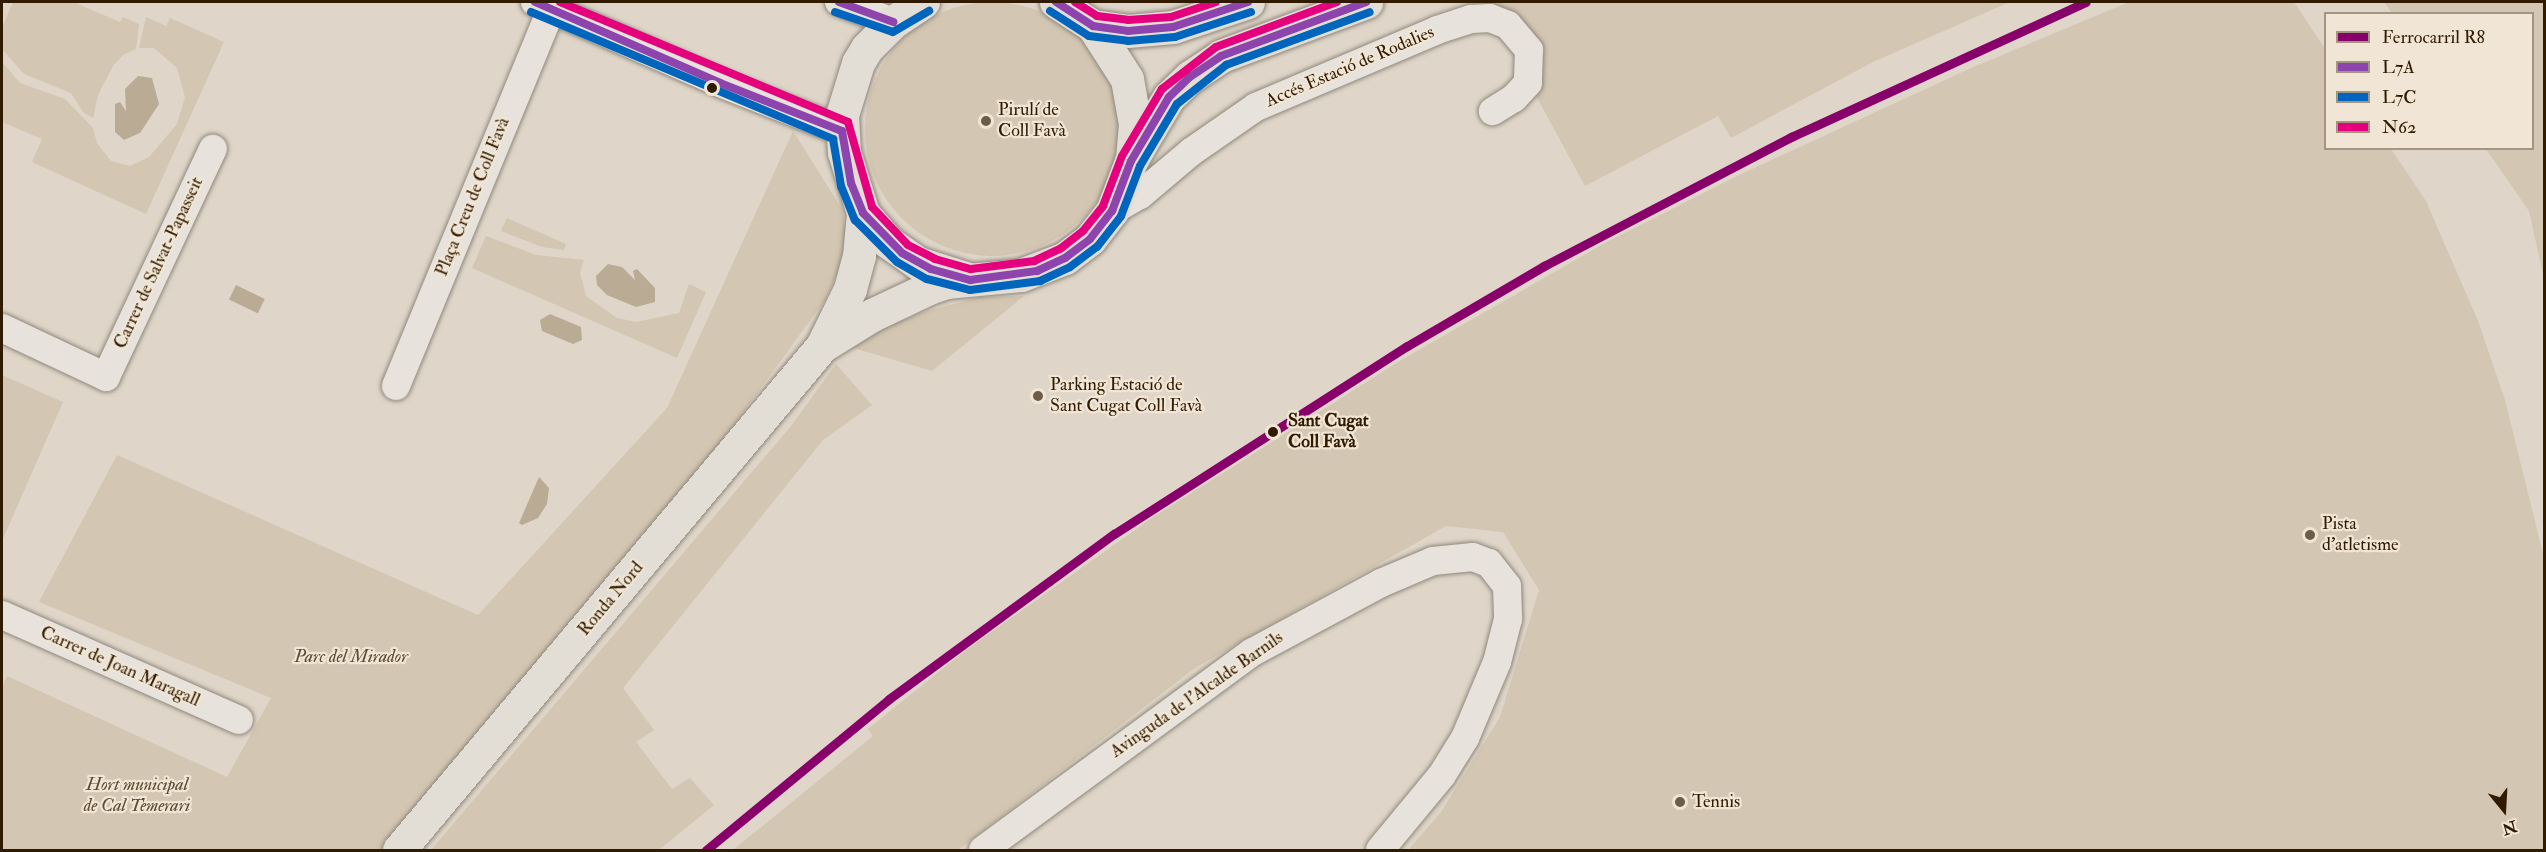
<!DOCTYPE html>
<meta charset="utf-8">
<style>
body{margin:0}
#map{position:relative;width:2546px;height:852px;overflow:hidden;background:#dfd6c9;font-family:"IM FELL Double Pica",serif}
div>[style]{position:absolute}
.green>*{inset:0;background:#d3c6b2}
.round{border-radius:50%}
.water>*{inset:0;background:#baab94;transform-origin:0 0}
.roads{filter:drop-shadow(0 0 2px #90887d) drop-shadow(0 0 2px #90887d)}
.minor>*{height:28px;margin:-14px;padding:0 14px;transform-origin:14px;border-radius:14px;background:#e7e2db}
.major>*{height:33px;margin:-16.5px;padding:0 16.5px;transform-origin:16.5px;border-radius:16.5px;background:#e2ddd5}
.bus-1>*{height:8px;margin:-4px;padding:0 4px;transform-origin:4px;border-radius:4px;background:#8e44ad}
.bus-2>*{height:8px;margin:-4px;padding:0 4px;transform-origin:4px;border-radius:4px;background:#0065bd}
.bus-3>*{height:8px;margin:-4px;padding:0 4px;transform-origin:4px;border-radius:4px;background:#e5007d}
.rail-1>*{height:9px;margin:-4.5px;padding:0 4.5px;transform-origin:4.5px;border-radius:4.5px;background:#88006a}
.dots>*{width:16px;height:16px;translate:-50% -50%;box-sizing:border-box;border:3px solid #f1e6d5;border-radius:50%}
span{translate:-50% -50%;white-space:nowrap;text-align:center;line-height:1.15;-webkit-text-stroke:4.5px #f1e6d5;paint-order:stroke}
.street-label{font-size:18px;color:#301b00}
.poi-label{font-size:18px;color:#301b00}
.left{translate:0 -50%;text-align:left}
.stop-label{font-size:18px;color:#301b00;font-weight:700}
.park-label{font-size:18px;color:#5e4a30;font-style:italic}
.frame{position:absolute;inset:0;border:3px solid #301b00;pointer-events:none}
.legend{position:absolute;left:2324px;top:12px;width:210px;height:138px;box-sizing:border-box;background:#f1e6d5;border:2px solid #a49580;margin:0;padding:8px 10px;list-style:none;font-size:18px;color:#301b00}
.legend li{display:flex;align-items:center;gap:12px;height:30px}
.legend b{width:30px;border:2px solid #a49580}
.north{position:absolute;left:2474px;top:780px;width:60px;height:60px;-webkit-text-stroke:4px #f1e6d5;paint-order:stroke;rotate:162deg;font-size:16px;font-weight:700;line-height:24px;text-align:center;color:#301b00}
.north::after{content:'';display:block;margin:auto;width:21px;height:27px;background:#301b00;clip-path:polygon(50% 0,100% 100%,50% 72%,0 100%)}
</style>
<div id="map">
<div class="green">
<i style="clip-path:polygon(13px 2px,73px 2px,120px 22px,123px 17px,139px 24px,136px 49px,123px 55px,113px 66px,98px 95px,93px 118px,83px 112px,71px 93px,24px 74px,2px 49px,2px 28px)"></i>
<i style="clip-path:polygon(1485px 2px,2010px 2px,1873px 62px,1731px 138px,1718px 116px,1585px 186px)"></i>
<i style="clip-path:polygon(2129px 2px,2294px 2px,2325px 49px,2326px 148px,2391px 149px,2426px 201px,2478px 321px,2505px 400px,2544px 558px,2544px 850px,1408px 850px,1441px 812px,1500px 717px,1539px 590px,1503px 532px,1446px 526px,1195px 668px,958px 850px,733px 850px,873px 736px,868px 729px,966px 650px,1152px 518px,1398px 362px,1605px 243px,1739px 175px,1971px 68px)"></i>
<i style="clip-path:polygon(2384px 2px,2544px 2px,2544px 279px,2529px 211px,2486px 149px,2532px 148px,2532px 14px,2392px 13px)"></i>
<i class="round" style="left:865px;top:2px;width:254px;height:254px"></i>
<i style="clip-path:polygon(146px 17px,166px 26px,170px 18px,224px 42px,146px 214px,32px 162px,42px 139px,2px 122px,2px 62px,20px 83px,65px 99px,93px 128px,97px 143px,111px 161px,130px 166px,149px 157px,177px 124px,185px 97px,177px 68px,154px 48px,139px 48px)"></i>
<i style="clip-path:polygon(793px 131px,842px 209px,848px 249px,825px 300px,579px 638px,399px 850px,2px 850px,2px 688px,7px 676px,227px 777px,271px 698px,39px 602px,117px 455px,478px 615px,667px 408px)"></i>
<i style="clip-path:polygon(507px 218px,566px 244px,564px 250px,542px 247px,501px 231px)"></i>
<i style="clip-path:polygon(486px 236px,536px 255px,584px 260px,580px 272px,586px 296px,617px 318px,636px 322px,679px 313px,689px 284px,706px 292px,677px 358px,472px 268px)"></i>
<i style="clip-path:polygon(1024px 296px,932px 371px,850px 347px,881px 327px,931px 310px,980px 297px)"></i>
<i style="clip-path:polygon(836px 364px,872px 405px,823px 440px,623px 688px,654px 730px,636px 742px,672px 789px,690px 778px,714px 805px,659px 850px,431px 850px,791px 426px)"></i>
<i style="clip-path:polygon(2px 375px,63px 402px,2px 541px)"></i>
</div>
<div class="water">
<i style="clip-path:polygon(138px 76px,152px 78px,159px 104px,140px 133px,124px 140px,115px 132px,115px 104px,120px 102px,126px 111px,125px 89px)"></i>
<i style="clip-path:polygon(608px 264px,622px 267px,635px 280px,633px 271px,637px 269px,655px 288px,655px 302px,636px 307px,607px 295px,597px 285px,596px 276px)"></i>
<i style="left:236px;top:285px;width:32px;height:16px;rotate:26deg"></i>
<i style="clip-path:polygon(550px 314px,581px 327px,582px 340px,573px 344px,542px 331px,540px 320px)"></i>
<i style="clip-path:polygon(539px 477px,549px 488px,547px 504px,538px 518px,522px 525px,519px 523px)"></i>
</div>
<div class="roads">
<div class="minor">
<i style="left:535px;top:2px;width:202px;rotate:23.6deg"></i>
<i style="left:720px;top:83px;width:131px;rotate:21.5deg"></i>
<i style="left:839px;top:2px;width:58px;rotate:20.3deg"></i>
<i style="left:1112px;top:211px;width:32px;rotate:-30deg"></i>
<i style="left:1140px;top:195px;width:67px;rotate:-40.1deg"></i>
<i style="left:1191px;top:152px;width:79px;rotate:-34.7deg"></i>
<i style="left:1256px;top:107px;width:197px;rotate:-23deg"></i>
<i style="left:1437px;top:30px;width:36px;rotate:-18deg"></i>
<i style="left:1471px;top:19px;width:19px;rotate:-3deg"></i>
<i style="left:1490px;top:18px;width:19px;rotate:21deg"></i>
<i style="left:1508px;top:25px;width:33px;rotate:50deg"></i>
<i style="left:1529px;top:50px;width:33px;rotate:92deg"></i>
<i style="left:1528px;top:83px;width:21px;rotate:133deg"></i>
<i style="left:1514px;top:98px;width:25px;rotate:148deg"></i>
<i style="left:2px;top:328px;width:115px;rotate:25.2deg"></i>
<i style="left:106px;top:377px;width:252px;rotate:-64.9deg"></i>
<i style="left:396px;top:386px;width:415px;rotate:-67.6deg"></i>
<i style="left:2px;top:615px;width:259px;rotate:23.9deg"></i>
<i style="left:983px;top:850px;width:333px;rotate:-36.3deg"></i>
<i style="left:1251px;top:653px;width:148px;rotate:-28.3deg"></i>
<i style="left:1381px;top:583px;width:56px;rotate:-22.9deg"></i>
<i style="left:1433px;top:561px;width:40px;rotate:-5.7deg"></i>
<i style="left:1473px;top:557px;width:17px;rotate:21deg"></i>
<i style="left:1489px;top:563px;width:29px;rotate:52deg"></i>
<i style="left:1507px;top:586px;width:33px;rotate:88deg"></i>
<i style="left:1508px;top:619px;width:44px;rotate:104.3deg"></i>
<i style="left:1497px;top:662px;width:82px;rotate:112.8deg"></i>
<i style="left:1465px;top:738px;width:44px;rotate:121.9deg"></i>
<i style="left:1442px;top:775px;width:97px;rotate:129.6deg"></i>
</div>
<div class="major">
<i style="left:923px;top:2px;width:36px;rotate:146deg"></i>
<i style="left:893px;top:22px;width:37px;rotate:135deg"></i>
<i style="left:867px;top:48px;width:17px;rotate:121deg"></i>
<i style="left:858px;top:63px;width:54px;rotate:107.1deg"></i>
<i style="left:842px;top:115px;width:37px;rotate:87deg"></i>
<i style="left:844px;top:152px;width:64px;rotate:72.7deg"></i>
<i style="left:863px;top:213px;width:38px;rotate:49deg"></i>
<i style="left:888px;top:242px;width:37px;rotate:35deg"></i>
<i style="left:918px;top:263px;width:52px;rotate:17.7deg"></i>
<i style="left:1056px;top:2px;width:44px;rotate:33deg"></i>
<i style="left:1093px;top:26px;width:63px;rotate:57.3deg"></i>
<i style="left:1127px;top:79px;width:46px;rotate:79.9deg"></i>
<i style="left:1135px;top:124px;width:32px;rotate:95deg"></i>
<i style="left:1093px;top:26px;width:35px;rotate:8deg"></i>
<i style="left:1128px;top:31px;width:45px;rotate:-5.1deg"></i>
<i style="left:1173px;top:27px;width:79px;rotate:-18.4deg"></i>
<i style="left:822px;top:346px;width:59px;rotate:-31.8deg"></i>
<i style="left:872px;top:315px;width:63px;rotate:-25.3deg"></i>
<i style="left:929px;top:288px;width:18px;rotate:-19deg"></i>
<i style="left:946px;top:282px;width:75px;rotate:-5.3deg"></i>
<i style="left:1021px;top:275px;width:47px;rotate:-21.1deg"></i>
<i style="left:1065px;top:258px;width:31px;rotate:-37deg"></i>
<i style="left:1090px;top:239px;width:36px;rotate:-52deg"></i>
<i style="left:1112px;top:211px;width:53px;rotate:-69.2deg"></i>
<i style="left:1131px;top:161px;width:36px;rotate:-60deg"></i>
<i style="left:1149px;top:130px;width:39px;rotate:-59deg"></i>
<i style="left:1169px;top:97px;width:29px;rotate:-44deg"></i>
<i style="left:1190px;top:77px;width:37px;rotate:-34deg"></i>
<i style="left:1221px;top:56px;width:155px;rotate:-20.4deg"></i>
<i style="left:399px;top:850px;width:658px;rotate:-49.99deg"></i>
<i style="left:822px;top:346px;width:64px;rotate:-63.8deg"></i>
<i style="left:850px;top:289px;width:34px;rotate:-75deg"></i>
<i style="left:859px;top:256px;width:43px;rotate:-84.7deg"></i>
</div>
</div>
<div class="bus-1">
<i style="left:535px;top:2px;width:202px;rotate:23.6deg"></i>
<i style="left:720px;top:83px;width:131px;rotate:21.5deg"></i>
<i style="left:839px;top:2px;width:58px;rotate:20.3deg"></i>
<i style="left:1056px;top:2px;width:44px;rotate:33deg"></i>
<i style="left:1093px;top:26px;width:35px;rotate:8deg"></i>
<i style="left:1128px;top:31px;width:45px;rotate:-5.1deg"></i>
<i style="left:1173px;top:27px;width:79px;rotate:-18.4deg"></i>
<i style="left:842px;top:131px;width:53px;rotate:80.2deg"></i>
<i style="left:851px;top:183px;width:32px;rotate:68deg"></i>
<i style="left:863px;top:213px;width:56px;rotate:45.7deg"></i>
<i style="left:902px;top:253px;width:33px;rotate:29deg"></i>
<i style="left:931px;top:269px;width:41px;rotate:15.8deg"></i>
<i style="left:970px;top:280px;width:68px;rotate:-7.7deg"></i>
<i style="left:1037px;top:271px;width:31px;rotate:-25deg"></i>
<i style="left:1065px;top:258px;width:31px;rotate:-37deg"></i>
<i style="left:1090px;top:239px;width:36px;rotate:-52deg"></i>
<i style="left:1112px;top:211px;width:53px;rotate:-69.2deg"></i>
<i style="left:1131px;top:161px;width:74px;rotate:-59.3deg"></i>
<i style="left:1169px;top:97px;width:29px;rotate:-44deg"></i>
<i style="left:1190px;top:77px;width:37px;rotate:-34deg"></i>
<i style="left:1221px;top:56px;width:155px;rotate:-20.4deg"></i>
</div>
<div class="bus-2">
<i style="left:1050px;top:11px;width:46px;rotate:32.7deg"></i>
<i style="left:1089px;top:36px;width:39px;rotate:7deg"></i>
<i style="left:1128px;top:41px;width:47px;rotate:-4.9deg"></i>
<i style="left:1175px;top:37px;width:80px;rotate:-18.2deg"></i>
<i style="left:531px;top:12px;width:328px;rotate:22.8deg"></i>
<i style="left:833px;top:139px;width:48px;rotate:80.3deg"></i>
<i style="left:841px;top:186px;width:37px;rotate:68deg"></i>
<i style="left:855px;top:220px;width:59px;rotate:45deg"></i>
<i style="left:897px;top:262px;width:34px;rotate:30deg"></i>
<i style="left:927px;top:279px;width:44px;rotate:14.3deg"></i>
<i style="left:970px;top:290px;width:71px;rotate:-7.3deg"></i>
<i style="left:1040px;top:281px;width:33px;rotate:-25deg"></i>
<i style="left:1070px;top:267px;width:34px;rotate:-37deg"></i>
<i style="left:1097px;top:247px;width:39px;rotate:-52deg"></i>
<i style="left:1121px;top:216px;width:53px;rotate:-69.2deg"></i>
<i style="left:1140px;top:166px;width:72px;rotate:-59.2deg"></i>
<i style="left:1177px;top:104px;width:63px;rotate:-38.5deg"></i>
<i style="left:1226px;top:65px;width:153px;rotate:-20.2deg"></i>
<i style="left:835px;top:12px;width:61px;rotate:19deg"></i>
<i style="left:893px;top:32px;width:42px;rotate:-30.3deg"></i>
</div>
<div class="bus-3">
<i style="left:560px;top:2px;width:312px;rotate:22.6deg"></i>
<i style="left:848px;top:122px;width:88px;rotate:74.2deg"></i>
<i style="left:872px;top:207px;width:52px;rotate:46.5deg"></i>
<i style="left:908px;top:245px;width:30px;rotate:27deg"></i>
<i style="left:935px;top:259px;width:37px;rotate:16deg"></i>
<i style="left:971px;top:269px;width:64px;rotate:-7.2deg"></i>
<i style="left:1034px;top:261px;width:29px;rotate:-25deg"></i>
<i style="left:1060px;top:249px;width:29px;rotate:-38deg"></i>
<i style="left:1083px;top:231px;width:32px;rotate:-51deg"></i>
<i style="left:1103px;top:206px;width:53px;rotate:-69.2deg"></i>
<i style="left:1122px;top:156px;width:78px;rotate:-59.2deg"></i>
<i style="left:1162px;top:89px;width:68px;rotate:-37.9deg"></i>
<i style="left:1216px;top:47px;width:129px;rotate:-20.4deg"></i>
<i style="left:1075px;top:2px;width:26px;rotate:32deg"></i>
<i style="left:1097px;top:16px;width:31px;rotate:7deg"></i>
<i style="left:1128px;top:20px;width:43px;rotate:-4deg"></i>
<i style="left:1171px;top:17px;width:47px;rotate:-18.4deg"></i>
</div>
<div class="rail-1">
<i style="left:706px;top:850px;width:237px;rotate:-39.5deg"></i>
<i style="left:889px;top:699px;width:279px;rotate:-36.3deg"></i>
<i style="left:1114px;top:534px;width:348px;rotate:-32.7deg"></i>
<i style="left:1407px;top:346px;width:159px;rotate:-30.3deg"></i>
<i style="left:1544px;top:266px;width:279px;rotate:-27.6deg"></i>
<i style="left:1791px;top:137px;width:324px;rotate:-24.6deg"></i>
</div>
<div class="dots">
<i style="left:712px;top:88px;background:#301b00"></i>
<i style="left:986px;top:121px;background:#6d5c46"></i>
<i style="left:1038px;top:396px;background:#6d5c46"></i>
<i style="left:1273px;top:432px;background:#301b00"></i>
<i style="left:2310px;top:535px;background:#6d5c46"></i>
<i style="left:1680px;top:802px;background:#6d5c46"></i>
</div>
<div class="street-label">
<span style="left:1350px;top:67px;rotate:-23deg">Accés Estació de Rodalies</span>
<span style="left:473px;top:197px;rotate:-68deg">Plaça Creu de Coll Favà</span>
<span style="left:159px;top:263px;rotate:-65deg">Carrer de Salvat-Papasseit</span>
<span style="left:611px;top:599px;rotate:-50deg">Ronda Nord</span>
<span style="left:120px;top:667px;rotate:24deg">Carrer de Joan Maragall</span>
<span style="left:1197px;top:695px;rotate:-35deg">Avinguda de l'Alcalde Barnils</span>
</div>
<div class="poi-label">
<span class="left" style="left:998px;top:121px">Pirulí de<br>Coll Favà</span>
<span class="left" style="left:1050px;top:396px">Parking Estació de<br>Sant Cugat Coll Favà</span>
<span class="left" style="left:2322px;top:535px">Pista<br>d'atletisme</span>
<span class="left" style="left:1692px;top:802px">Tennis</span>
</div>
<div class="stop-label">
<span class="left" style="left:1288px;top:432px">Sant Cugat<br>Coll Favà</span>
</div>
<div class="park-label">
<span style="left:351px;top:657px">Parc del Mirador</span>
<span style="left:137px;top:796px">Hort municipal<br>de Cal Temerari</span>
</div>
<div class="frame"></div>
<ul class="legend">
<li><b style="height:8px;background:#88006a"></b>Ferrocarril R8</li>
<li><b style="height:8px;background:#8e44ad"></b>L7A</li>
<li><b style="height:8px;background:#0065bd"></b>L7C</li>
<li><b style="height:8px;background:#e5007d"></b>N62</li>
</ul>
<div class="north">N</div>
</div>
